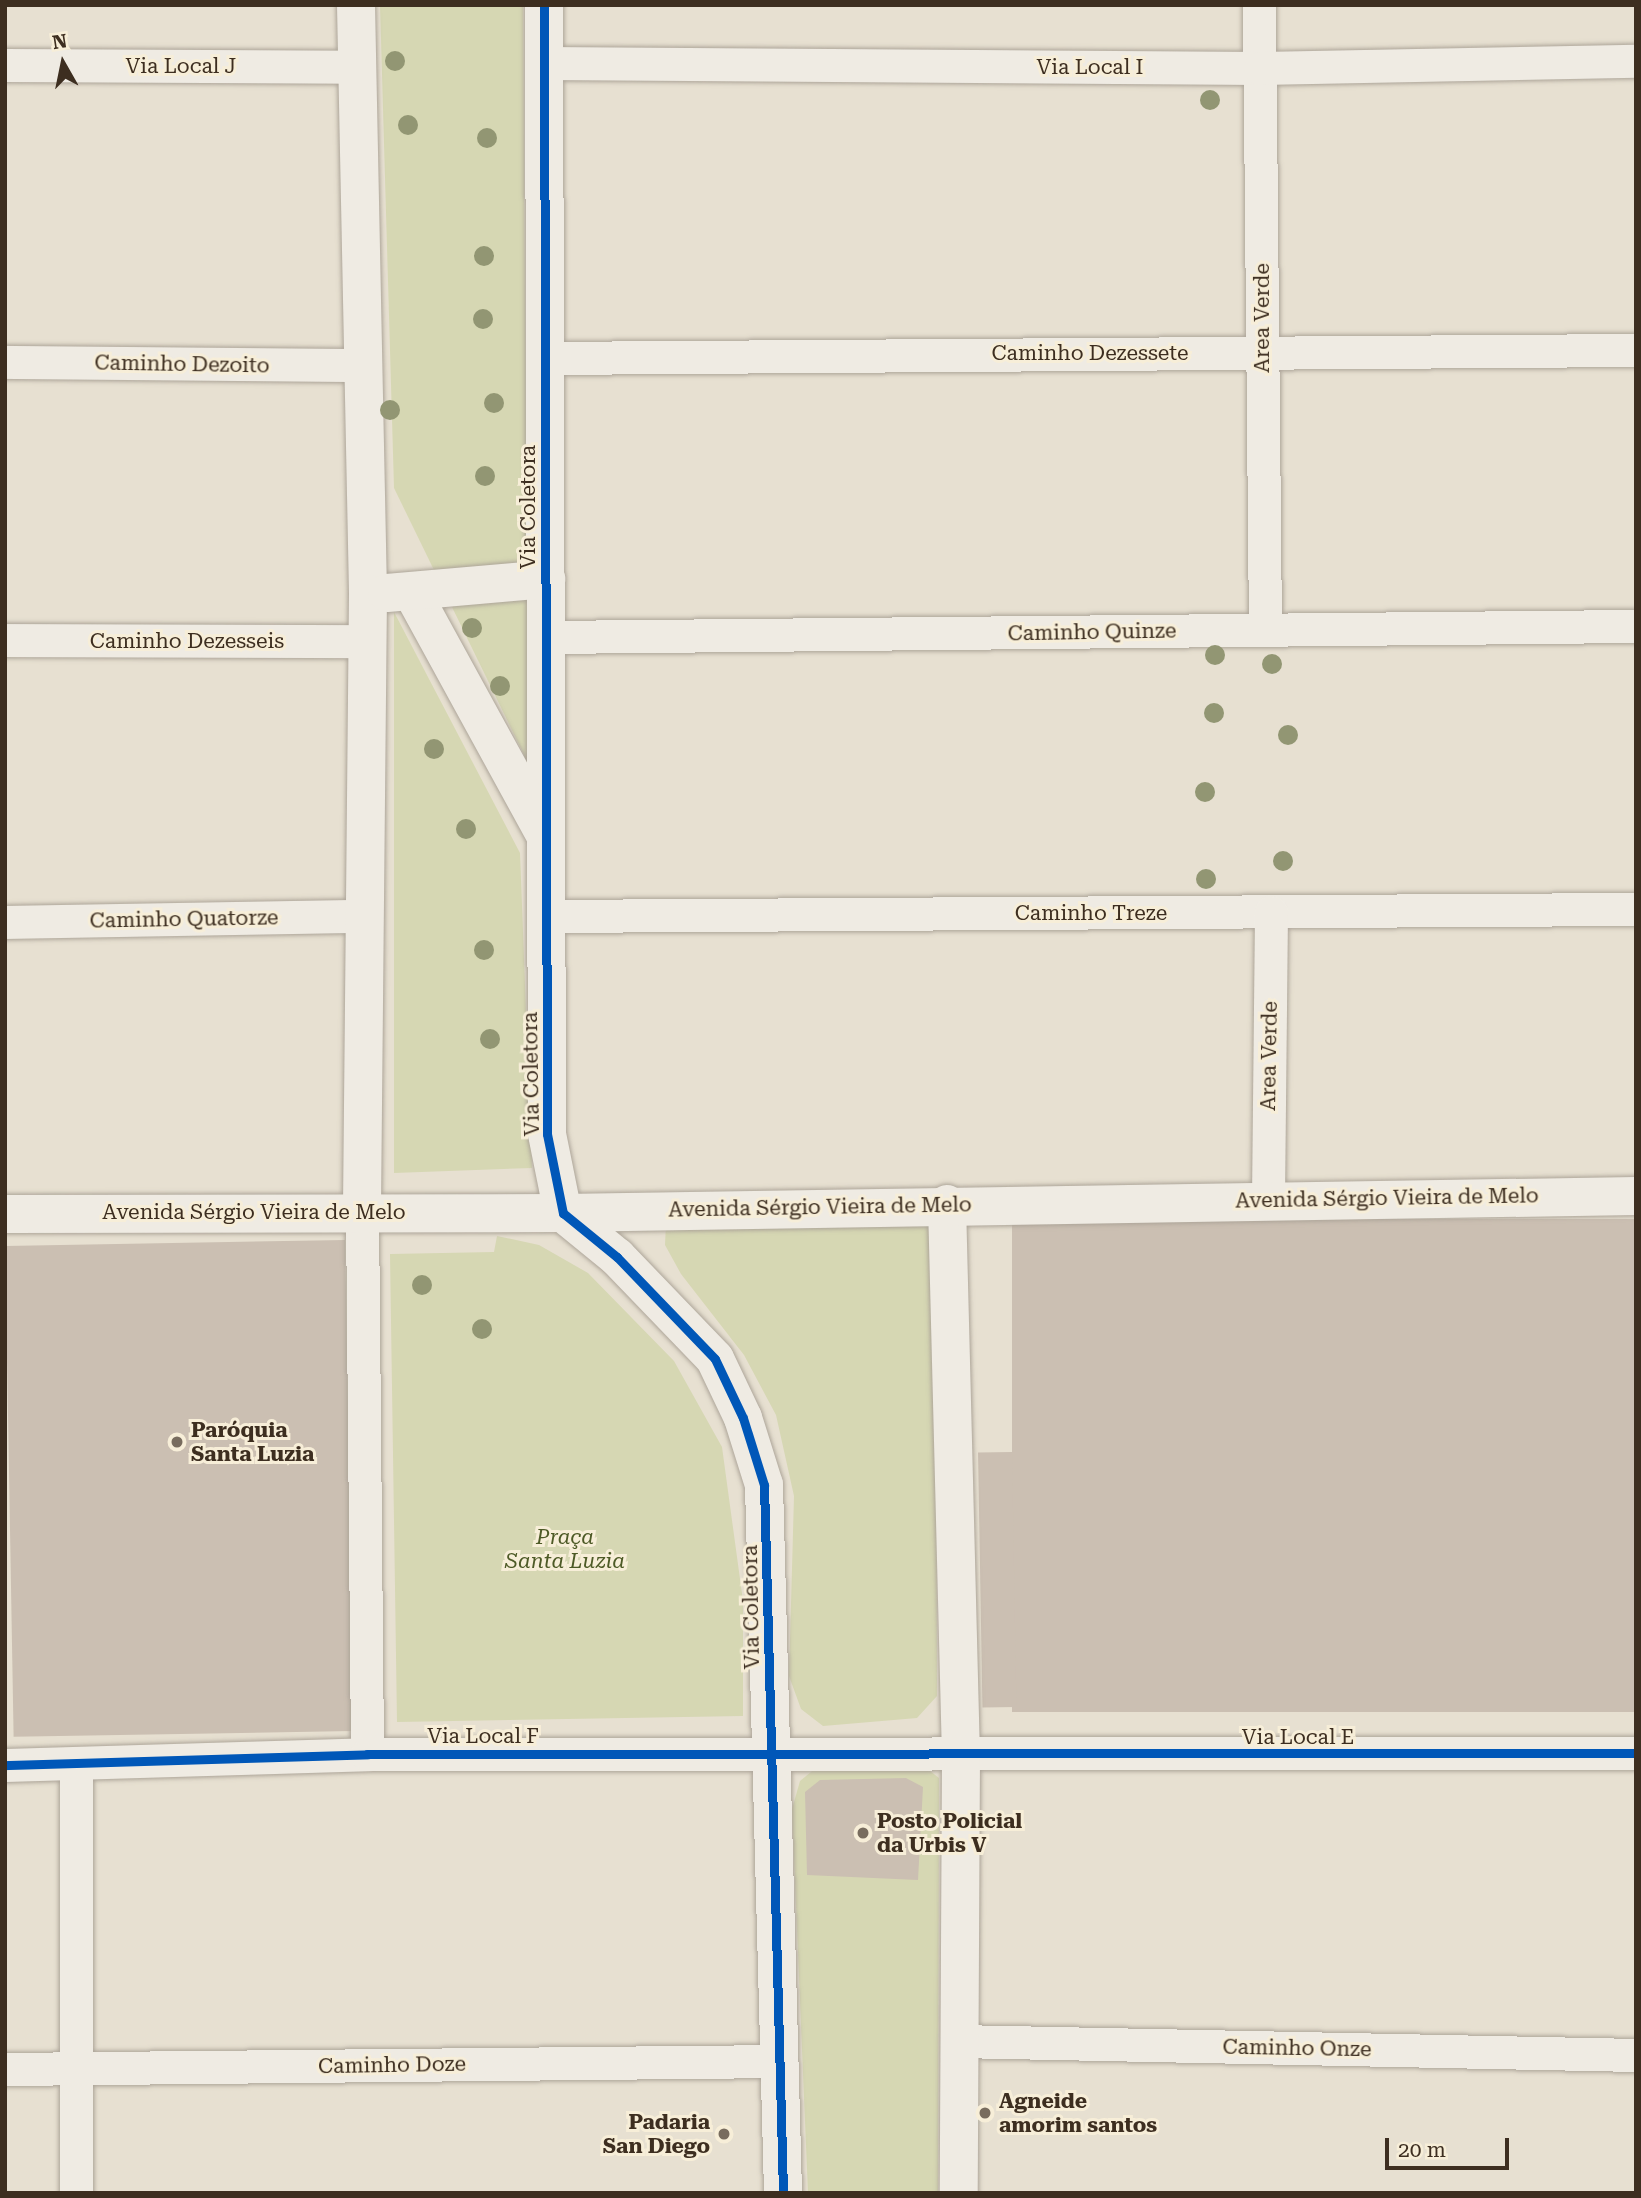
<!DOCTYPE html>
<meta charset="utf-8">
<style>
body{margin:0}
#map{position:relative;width:1641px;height:2198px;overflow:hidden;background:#e7e0d1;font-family:"Roboto Serif",serif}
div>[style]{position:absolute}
.green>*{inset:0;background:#d6d7b3}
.building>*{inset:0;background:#cbbfb2;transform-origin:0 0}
.roads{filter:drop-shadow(0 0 2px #ada599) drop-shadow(0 0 2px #ada599)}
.street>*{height:33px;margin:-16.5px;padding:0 16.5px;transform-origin:16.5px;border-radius:16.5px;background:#efebe3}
.secondary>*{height:38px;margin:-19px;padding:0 19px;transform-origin:19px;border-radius:19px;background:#efebe3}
.cycleway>*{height:9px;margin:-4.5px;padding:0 4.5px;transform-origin:4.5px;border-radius:4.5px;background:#0057b8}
.trees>*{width:20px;height:20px;margin:-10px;border-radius:50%;background:#929673}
.dots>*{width:19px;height:19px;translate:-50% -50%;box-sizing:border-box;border:4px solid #f7eed8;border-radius:50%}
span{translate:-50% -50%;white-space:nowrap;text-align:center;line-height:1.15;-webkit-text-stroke:6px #f7eed8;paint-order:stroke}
.street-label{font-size:21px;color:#3d2e20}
.poi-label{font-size:21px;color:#3d2e20;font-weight:700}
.left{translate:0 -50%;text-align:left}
.right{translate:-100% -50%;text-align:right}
.park-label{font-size:21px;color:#4d5a26;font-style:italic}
.frame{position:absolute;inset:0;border:7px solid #3d2e20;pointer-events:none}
.north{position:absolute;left:28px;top:28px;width:70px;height:70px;-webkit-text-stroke:5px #f7eed8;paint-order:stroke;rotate:351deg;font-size:19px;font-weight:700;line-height:28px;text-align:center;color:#3d2e20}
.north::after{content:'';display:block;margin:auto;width:24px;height:32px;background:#3d2e20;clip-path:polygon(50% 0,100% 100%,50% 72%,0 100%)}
.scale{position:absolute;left:1385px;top:2138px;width:124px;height:32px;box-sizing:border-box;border:4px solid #3d2e20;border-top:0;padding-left:9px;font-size:21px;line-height:24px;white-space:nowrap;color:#3d2e20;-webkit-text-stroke:5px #f7eed8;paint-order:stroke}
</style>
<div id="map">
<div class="green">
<i style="clip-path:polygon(380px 5px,523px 5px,528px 763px,394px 488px)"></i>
<i style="clip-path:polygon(394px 612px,520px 853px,532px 1168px,394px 1173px)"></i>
<i style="clip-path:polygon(666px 1223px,926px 1224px,936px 1242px,937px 1696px,917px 1718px,823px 1726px,801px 1709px,789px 1676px,794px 1496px,776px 1415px,744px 1355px,681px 1274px,665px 1245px)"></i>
<i style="clip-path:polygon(497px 1236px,539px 1245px,588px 1273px,674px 1361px,722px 1447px,743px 1601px,743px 1716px,397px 1722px,390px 1254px,494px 1252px)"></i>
<i style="clip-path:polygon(920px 1763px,939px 1778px,938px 2193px,808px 2193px,792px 1809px,800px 1781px,817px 1767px)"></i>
</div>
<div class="building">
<i style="left:1636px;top:1219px;width:493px;height:624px;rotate:90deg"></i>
<i style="left:345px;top:1240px;width:491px;height:340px;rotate:89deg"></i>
<i style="left:1012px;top:1452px;width:255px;height:34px;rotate:89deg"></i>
<i style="clip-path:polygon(906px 1778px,923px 1787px,918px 1880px,807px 1875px,805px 1792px,820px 1780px)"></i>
</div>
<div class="roads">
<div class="street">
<i style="left:1259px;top:5px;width:625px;rotate:89.45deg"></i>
<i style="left:545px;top:63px;width:715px;rotate:0.4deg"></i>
<i style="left:1260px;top:68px;width:376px;rotate:-1.1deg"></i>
<i style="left:5px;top:65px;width:351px;rotate:0.3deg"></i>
<i style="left:545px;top:358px;width:1091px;rotate:-0.42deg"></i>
<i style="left:5px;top:362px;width:354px;rotate:0.5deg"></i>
<i style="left:547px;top:637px;width:1089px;rotate:-0.58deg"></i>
<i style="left:5px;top:640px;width:363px;rotate:0.2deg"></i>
<i style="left:547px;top:916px;width:1089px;rotate:-0.37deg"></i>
<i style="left:5px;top:922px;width:358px;rotate:-1deg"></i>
<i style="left:1268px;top:1199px;width:287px;rotate:-89.4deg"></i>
<i style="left:362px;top:1210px;width:544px;rotate:89.47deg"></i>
<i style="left:5px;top:1765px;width:362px;rotate:-1.7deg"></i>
<i style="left:367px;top:1754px;width:1269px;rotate:-0.05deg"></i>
<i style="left:957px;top:2041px;width:679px;rotate:1.18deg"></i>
<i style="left:5px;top:2069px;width:774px;rotate:-0.59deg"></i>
<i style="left:76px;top:2193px;width:429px;rotate:-90deg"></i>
</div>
<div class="secondary">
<i style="left:356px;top:5px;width:589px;rotate:88.83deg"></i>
<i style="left:368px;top:594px;width:616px;rotate:90.56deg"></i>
<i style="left:544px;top:5px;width:1129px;rotate:89.85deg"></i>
<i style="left:547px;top:1134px;width:81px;rotate:78.6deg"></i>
<i style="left:563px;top:1213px;width:70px;rotate:39.2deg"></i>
<i style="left:617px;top:1257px;width:141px;rotate:46.1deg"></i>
<i style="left:715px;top:1359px;width:65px;rotate:64.6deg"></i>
<i style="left:743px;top:1418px;width:70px;rotate:72.6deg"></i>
<i style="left:764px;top:1485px;width:708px;rotate:88.46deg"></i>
<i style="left:412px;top:592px;width:277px;rotate:61.3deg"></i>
<i style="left:387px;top:593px;width:160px;rotate:-5deg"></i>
<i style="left:947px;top:1204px;width:552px;rotate:88.55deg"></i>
<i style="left:961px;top:1756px;width:437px;rotate:90.3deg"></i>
<i style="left:5px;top:1214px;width:558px;rotate:-0.1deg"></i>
<i style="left:563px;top:1213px;width:1073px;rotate:-0.91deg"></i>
</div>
</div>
<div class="cycleway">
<i style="left:544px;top:5px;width:1129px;rotate:89.85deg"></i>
<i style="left:547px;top:1134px;width:81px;rotate:78.6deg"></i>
<i style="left:563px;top:1213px;width:70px;rotate:39.2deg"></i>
<i style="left:617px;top:1257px;width:141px;rotate:46.1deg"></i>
<i style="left:715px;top:1359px;width:65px;rotate:64.6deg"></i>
<i style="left:743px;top:1418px;width:70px;rotate:72.6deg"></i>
<i style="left:764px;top:1485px;width:708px;rotate:88.46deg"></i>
<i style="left:5px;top:1765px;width:362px;rotate:-1.7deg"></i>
<i style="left:367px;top:1754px;width:1269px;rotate:-0.05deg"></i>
</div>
<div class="trees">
<i style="left:395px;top:61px"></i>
<i style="left:1210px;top:100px"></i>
<i style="left:408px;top:125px"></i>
<i style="left:487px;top:138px"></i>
<i style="left:484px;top:256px"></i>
<i style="left:483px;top:319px"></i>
<i style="left:494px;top:403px"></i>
<i style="left:390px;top:410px"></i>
<i style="left:485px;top:476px"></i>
<i style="left:472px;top:628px"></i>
<i style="left:1215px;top:655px"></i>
<i style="left:1272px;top:664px"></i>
<i style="left:500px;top:686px"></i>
<i style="left:1214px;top:713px"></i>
<i style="left:1288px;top:735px"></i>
<i style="left:434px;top:749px"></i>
<i style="left:1205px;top:792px"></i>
<i style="left:466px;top:829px"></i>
<i style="left:1283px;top:861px"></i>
<i style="left:1206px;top:879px"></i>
<i style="left:484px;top:950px"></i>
<i style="left:490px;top:1039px"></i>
<i style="left:422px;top:1285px"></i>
<i style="left:482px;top:1329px"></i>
</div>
<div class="dots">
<i style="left:177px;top:1442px;background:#786c5e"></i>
<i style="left:863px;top:1833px;background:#786c5e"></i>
<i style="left:985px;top:2113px;background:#786c5e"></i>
<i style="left:724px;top:2134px;background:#786c5e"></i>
</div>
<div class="street-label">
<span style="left:181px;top:66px">Via Local J</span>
<span style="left:1090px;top:67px">Via Local I</span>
<span style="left:1262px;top:318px;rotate:-90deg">Area Verde</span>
<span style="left:1090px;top:353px">Caminho Dezessete</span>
<span style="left:182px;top:364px;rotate:1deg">Caminho Dezoito</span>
<span style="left:528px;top:507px;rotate:-90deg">Via Coletora</span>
<span style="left:1092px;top:632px;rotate:-1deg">Caminho Quinze</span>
<span style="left:187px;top:641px">Caminho Dezesseis</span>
<span style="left:1091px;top:913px">Caminho Treze</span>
<span style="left:184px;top:919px;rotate:-1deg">Caminho Quatorze</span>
<span style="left:1269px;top:1056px;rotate:-89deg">Area Verde</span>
<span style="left:531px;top:1074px;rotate:-91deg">Via Coletora</span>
<span style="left:1387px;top:1198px;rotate:-1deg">Avenida Sérgio Vieira de Melo</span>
<span style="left:820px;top:1207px;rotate:-1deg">Avenida Sérgio Vieira de Melo</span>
<span style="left:254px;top:1212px">Avenida Sérgio Vieira de Melo</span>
<span style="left:751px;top:1607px;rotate:-91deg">Via Coletora</span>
<span style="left:483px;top:1736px">Via Local F</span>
<span style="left:1298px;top:1737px">Via Local E</span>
<span style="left:1297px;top:2048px;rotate:1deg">Caminho Onze</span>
<span style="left:392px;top:2065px;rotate:-1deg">Caminho Doze</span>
</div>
<div class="poi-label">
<span class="left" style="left:191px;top:1442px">Paróquia<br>Santa Luzia</span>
<span class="left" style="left:877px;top:1833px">Posto Policial<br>da Urbis V</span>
<span class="left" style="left:999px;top:2113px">Agneide<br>amorim santos</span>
<span class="right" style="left:710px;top:2134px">Padaria<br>San Diego</span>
</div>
<div class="park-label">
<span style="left:565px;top:1549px">Praça<br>Santa Luzia</span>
</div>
<div class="frame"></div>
<div class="north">N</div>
<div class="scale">20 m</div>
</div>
